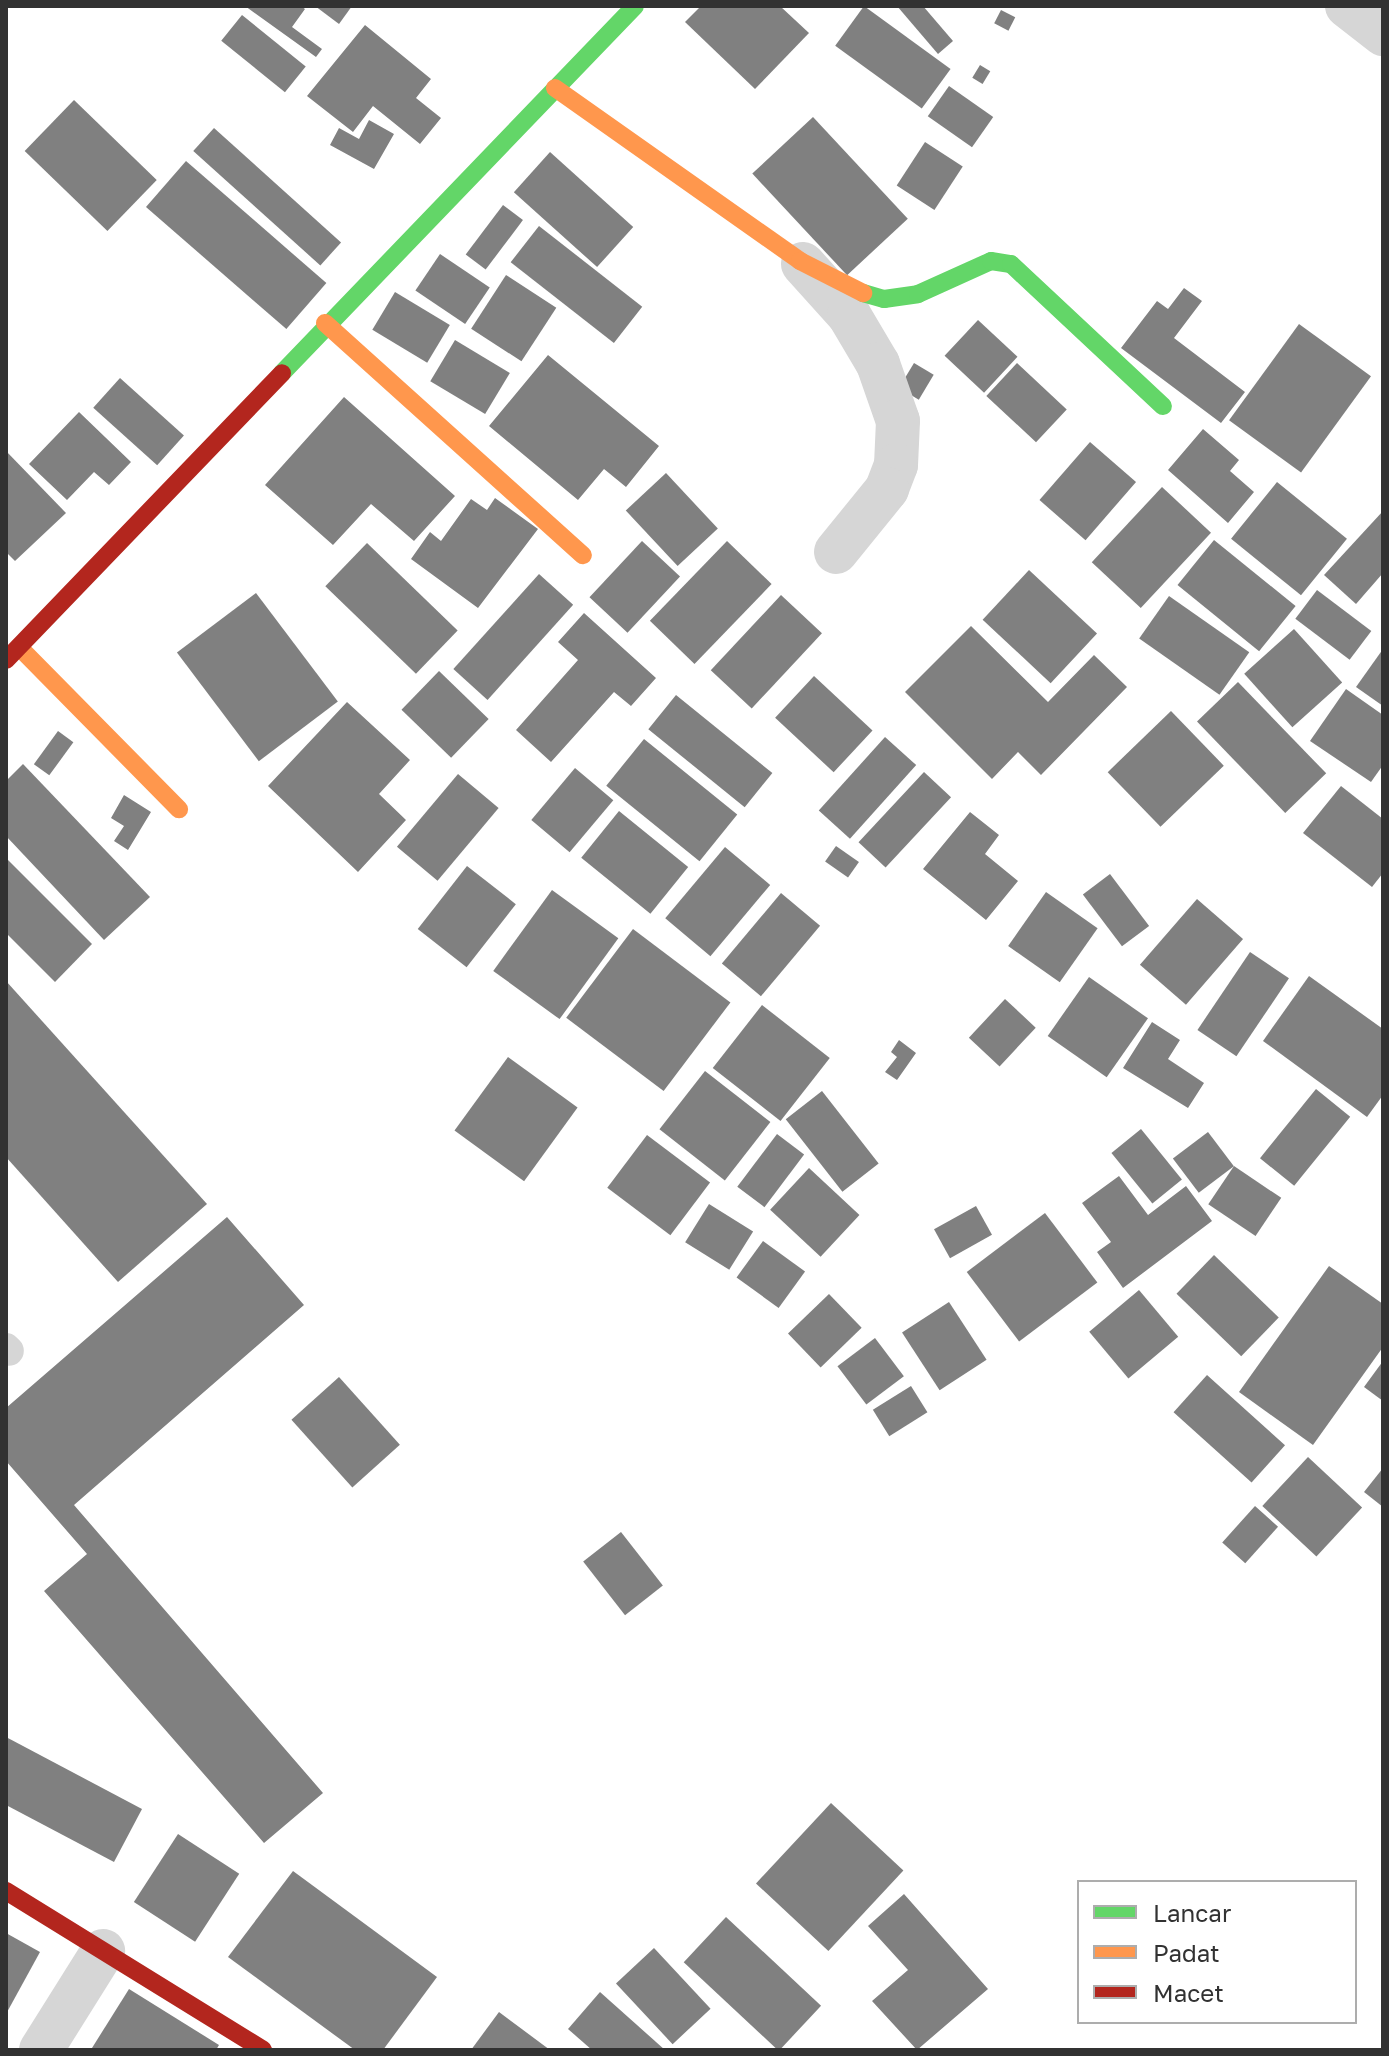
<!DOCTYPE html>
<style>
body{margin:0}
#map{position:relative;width:1389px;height:2056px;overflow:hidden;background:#fff;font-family:"Golos Text",sans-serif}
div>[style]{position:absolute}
.building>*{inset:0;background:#808080;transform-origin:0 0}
.lane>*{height:30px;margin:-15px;padding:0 15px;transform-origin:15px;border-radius:15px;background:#d6d6d6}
.street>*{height:44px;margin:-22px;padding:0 22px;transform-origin:22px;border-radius:22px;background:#d6d6d6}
.fast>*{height:18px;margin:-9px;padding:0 9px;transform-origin:9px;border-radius:9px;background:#63d668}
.slow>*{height:18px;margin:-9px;padding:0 9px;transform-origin:9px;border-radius:9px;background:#ff974d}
.jam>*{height:18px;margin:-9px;padding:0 9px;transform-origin:9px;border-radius:9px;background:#b3261e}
span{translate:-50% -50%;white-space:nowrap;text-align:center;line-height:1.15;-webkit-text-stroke:8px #fff;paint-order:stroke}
.frame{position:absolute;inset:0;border:8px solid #323232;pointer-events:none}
.legend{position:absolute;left:1077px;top:1880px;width:280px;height:144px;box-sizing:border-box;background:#fff;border:2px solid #adadad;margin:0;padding:10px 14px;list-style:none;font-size:24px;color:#323232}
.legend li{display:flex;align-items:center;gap:16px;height:40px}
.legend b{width:40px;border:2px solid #adadad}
</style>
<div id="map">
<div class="building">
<i style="clip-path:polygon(245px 6px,301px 6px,305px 9px,292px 27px,322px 49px,316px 57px)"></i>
<i style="clip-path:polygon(315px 6px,352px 6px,339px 24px)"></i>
<i style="clip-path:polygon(701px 6px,780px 6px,809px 33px,755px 89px,685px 22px)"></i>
<i style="left:864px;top:6px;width:107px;height:49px;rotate:36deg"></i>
<i style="clip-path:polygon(897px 6px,923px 6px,953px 41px,938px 54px)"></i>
<i style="left:1001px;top:10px;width:16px;height:15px;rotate:27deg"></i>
<i style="left:242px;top:15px;width:82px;height:33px;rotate:39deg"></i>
<i style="clip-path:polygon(365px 25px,431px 79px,416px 98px,441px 118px,420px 144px,373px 106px,353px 132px,307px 96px)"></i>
<i style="left:980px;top:65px;width:12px;height:15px;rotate:31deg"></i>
<i style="left:949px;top:86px;width:54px;height:37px;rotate:35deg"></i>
<i style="left:74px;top:100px;width:115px;height:71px;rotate:44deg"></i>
<i style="left:813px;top:117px;width:139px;height:83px;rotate:47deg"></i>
<i style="clip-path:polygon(369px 120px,394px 134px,374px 169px,330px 145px,339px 128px,359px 139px)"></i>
<i style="left:214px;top:128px;width:171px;height:31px;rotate:42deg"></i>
<i style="left:925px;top:142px;width:45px;height:52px;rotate:33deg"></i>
<i style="left:550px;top:152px;width:112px;height:54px;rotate:42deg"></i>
<i style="left:186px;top:161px;width:186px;height:61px;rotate:41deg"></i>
<i style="left:503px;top:205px;width:25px;height:62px;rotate:37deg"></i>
<i style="left:539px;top:226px;width:131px;height:46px;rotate:38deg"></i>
<i style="left:440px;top:254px;width:60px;height:44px;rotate:34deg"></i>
<i style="left:506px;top:275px;width:60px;height:64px;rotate:33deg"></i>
<i style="clip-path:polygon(1184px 288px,1202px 301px,1174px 338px,1245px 392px,1221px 423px,1121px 348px,1157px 301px,1168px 309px)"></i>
<i style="left:395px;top:292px;width:64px;height:44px;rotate:31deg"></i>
<i style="left:978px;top:320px;width:54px;height:49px;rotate:43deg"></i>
<i style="left:1299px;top:324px;width:89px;height:119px;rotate:36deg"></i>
<i style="left:455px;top:340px;width:64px;height:48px;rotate:31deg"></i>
<i style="clip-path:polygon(548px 355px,659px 446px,626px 487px,604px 469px,578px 500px,489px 426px)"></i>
<i style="left:914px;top:363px;width:23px;height:29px;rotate:31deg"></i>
<i style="left:1017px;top:363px;width:68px;height:45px;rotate:43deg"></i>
<i style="left:120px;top:378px;width:86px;height:40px;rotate:42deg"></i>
<i style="clip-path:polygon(344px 397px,455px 496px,414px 541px,371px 504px,333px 545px,265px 485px)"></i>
<i style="clip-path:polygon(79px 412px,131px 462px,109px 485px,94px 472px,67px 500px,29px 464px)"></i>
<i style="clip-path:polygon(1203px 429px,1239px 460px,1230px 471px,1254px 492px,1228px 523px,1168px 470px)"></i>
<i style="left:1090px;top:442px;width:61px;height:77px;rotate:41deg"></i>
<i style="clip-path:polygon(6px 451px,66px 513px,15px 561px,6px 552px)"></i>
<i style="left:666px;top:473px;width:76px;height:55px;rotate:47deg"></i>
<i style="left:1277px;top:482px;width:90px;height:73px;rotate:39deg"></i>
<i style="left:1162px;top:487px;width:67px;height:103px;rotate:43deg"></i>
<i style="clip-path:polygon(495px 498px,538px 529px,478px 608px,411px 559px,430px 532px,441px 541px,471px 499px,487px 510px)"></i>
<i style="clip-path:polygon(1383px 511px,1383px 573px,1356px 604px,1324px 575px)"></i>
<i style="left:1214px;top:540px;width:105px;height:58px;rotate:39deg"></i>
<i style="left:642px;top:541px;width:52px;height:77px;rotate:43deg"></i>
<i style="left:727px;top:541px;width:62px;height:111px;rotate:44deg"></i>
<i style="left:367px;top:543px;width:126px;height:60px;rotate:44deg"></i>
<i style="left:1029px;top:570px;width:93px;height:68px;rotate:43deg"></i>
<i style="left:539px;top:574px;width:46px;height:128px;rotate:42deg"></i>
<i style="left:1317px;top:590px;width:68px;height:36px;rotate:37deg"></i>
<i style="left:256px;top:593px;width:136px;height:99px;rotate:53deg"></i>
<i style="left:781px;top:595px;width:56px;height:103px;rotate:43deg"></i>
<i style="left:1169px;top:596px;width:98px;height:52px;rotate:35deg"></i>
<i style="clip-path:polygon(584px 613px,656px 678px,631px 706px,614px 692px,551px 762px,516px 730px,578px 660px,558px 642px)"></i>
<i style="clip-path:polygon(971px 626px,1048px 702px,1094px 655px,1127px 687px,1041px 775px,1018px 752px,992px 779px,905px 692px)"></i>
<i style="left:1294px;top:629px;width:72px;height:67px;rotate:48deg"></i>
<i style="clip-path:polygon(1383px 649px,1383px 706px,1356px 687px)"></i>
<i style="left:439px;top:671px;width:69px;height:54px;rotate:44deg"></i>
<i style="left:814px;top:676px;width:80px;height:57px;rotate:43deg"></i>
<i style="left:1238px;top:682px;width:127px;height:57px;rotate:46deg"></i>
<i style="clip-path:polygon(1346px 689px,1383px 715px,1383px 765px,1371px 782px,1310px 741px)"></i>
<i style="left:676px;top:695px;width:124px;height:44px;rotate:39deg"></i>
<i style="clip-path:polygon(347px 702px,410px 760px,379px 794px,406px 820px,358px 872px,268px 786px)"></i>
<i style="left:1171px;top:711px;width:76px;height:88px;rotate:46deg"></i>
<i style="left:58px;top:731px;width:19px;height:41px;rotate:36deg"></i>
<i style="left:885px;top:737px;width:42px;height:99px;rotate:42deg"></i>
<i style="left:644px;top:739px;width:120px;height:60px;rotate:39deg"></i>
<i style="clip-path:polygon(23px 764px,150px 897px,104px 940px,6px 836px,6px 781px)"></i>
<i style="left:575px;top:768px;width:50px;height:68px;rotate:40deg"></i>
<i style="left:924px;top:772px;width:37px;height:96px;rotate:43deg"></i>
<i style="left:458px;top:774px;width:53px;height:95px;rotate:40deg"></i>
<i style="clip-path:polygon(1341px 786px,1383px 819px,1383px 873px,1372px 887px,1303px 833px)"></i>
<i style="clip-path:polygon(124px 795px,151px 812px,128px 850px,114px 841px,124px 826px,111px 818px)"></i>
<i style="left:619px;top:811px;width:89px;height:60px;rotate:39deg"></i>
<i style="clip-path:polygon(970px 812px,999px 835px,985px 854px,1018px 881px,986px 920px,923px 869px)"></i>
<i style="left:836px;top:846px;width:28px;height:19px;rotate:35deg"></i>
<i style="left:725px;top:847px;width:59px;height:93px;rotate:40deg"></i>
<i style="clip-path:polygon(6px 858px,92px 944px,55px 982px,6px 933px)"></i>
<i style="left:467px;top:866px;width:62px;height:80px;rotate:38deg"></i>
<i style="left:1110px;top:874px;width:65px;height:34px;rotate:53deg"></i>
<i style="left:552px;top:890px;width:82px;height:100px;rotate:36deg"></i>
<i style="left:1046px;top:892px;width:63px;height:66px;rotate:35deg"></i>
<i style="left:781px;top:893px;width:51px;height:92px;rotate:40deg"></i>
<i style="left:1197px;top:899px;width:61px;height:87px;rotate:41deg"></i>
<i style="left:633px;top:929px;width:122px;height:111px;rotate:37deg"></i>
<i style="left:1250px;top:952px;width:47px;height:94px;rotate:34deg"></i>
<i style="clip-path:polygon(1309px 976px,1383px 1029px,1383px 1095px,1367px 1117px,1263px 1041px)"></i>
<i style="left:1089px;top:977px;width:72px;height:72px;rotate:35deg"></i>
<i style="clip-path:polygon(6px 981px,207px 1204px,118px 1282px,6px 1157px)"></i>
<i style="left:1005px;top:999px;width:42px;height:53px;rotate:43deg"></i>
<i style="left:762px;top:1005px;width:86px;height:80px;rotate:38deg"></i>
<i style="clip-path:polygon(1152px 1022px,1180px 1040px,1168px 1059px,1204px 1083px,1188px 1108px,1123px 1068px)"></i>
<i style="clip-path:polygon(899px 1040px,916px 1053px,897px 1080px,885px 1072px,897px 1057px,891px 1052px)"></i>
<i style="left:508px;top:1057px;width:86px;height:91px;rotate:36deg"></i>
<i style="left:705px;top:1071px;width:83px;height:74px;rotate:38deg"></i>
<i style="left:1316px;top:1089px;width:44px;height:89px;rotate:39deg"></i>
<i style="left:822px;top:1091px;width:92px;height:46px;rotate:52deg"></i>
<i style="left:1141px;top:1129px;width:65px;height:38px;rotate:51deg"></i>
<i style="left:1208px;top:1132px;width:43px;height:44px;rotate:53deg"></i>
<i style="left:777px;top:1134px;width:34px;height:66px;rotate:37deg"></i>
<i style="left:647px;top:1135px;width:79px;height:66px;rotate:37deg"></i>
<i style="left:1234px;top:1166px;width:57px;height:46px;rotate:34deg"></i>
<i style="left:809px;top:1168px;width:69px;height:57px;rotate:43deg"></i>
<i style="clip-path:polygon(1119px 1176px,1148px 1215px,1186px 1186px,1212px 1221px,1123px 1288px,1097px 1252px,1111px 1242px,1082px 1203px)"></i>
<i style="left:709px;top:1204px;width:52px;height:45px;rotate:32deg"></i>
<i style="left:976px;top:1206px;width:33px;height:48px;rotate:61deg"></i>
<i style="left:1045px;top:1213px;width:87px;height:98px;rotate:53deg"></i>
<i style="clip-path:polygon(227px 1217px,304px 1305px,74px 1505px,323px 1793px,264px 1843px,44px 1591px,87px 1554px,6px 1461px,6px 1408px)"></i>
<i style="left:763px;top:1241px;width:52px;height:45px;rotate:36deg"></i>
<i style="left:1214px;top:1255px;width:90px;height:54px;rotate:44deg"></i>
<i style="clip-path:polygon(1329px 1266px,1383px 1304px,1383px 1347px,1313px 1445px,1239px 1392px)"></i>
<i style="left:1139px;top:1290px;width:61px;height:65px;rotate:50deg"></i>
<i style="left:829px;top:1294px;width:47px;height:57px;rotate:46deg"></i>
<i style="left:949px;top:1302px;width:69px;height:56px;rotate:57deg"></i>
<i style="left:875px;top:1338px;width:48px;height:47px;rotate:53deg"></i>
<i style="clip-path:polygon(1383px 1361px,1383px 1401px,1364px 1387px)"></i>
<i style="left:1207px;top:1375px;width:105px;height:50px;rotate:42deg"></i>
<i style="left:339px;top:1377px;width:91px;height:64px;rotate:48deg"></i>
<i style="left:911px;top:1386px;width:31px;height:45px;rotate:58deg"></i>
<i style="left:1308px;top:1457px;width:74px;height:67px;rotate:43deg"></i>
<i style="clip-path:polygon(1383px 1468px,1383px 1507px,1364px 1492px)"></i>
<i style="left:1255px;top:1506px;width:31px;height:49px;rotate:42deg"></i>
<i style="left:621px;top:1532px;width:68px;height:48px;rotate:52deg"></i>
<i style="clip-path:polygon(6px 1737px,142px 1809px,114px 1862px,6px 1805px)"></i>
<i style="left:831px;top:1803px;width:99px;height:110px;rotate:43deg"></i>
<i style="left:178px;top:1834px;width:73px;height:81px;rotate:33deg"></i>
<i style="clip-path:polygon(293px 1871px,437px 1977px,383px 2050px,355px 2050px,228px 1957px)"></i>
<i style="clip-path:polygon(904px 1894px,988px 1989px,917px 2050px,872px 2001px,908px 1970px,868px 1926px)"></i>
<i style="left:726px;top:1917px;width:130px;height:62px;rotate:43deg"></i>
<i style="clip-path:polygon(6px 1933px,40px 1952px,6px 2014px)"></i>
<i style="left:654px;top:1948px;width:83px;height:52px;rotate:47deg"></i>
<i style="clip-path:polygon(129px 1989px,219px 2045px,216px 2050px,92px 2048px)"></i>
<i style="clip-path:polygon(600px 1992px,665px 2050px,592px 2050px,568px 2029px)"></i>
<i style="clip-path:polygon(499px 2012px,550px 2050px,471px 2050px)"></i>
</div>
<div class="lane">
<i style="left:6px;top:1348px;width:4px;rotate:45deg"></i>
</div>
<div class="street">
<i style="left:1347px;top:6px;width:46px;rotate:37.9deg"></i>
<i style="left:803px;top:264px;width:69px;rotate:48deg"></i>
<i style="left:849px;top:315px;width:57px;rotate:59.4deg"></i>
<i style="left:878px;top:364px;width:60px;rotate:70.7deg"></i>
<i style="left:898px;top:421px;width:44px;rotate:92.6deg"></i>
<i style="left:896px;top:465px;width:26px;rotate:111deg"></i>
<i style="left:887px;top:489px;width:81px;rotate:129deg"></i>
<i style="left:41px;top:2050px;width:117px;rotate:-57.9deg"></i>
</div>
<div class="fast">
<i style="left:863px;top:293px;width:22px;rotate:16deg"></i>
<i style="left:884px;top:299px;width:34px;rotate:-8deg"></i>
<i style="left:918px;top:294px;width:80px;rotate:-24.3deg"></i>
<i style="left:991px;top:261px;width:20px;rotate:9deg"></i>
<i style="left:1011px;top:264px;width:208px;rotate:43.1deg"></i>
<i style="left:282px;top:373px;width:509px;rotate:-46.11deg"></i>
</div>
<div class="slow">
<i style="left:555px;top:88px;width:300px;rotate:35.2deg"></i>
<i style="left:800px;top:261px;width:71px;rotate:26.9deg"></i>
<i style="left:325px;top:323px;width:347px;rotate:42deg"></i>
<i style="left:19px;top:647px;width:228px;rotate:45.4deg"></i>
</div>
<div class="jam">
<i style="left:6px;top:660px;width:398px;rotate:-46.1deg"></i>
<i style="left:6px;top:1891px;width:302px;rotate:31.7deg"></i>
</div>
<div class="frame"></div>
<ul class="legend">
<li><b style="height:10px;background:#63d668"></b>Lancar</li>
<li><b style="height:10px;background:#ff974d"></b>Padat</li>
<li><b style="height:10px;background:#b3261e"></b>Macet</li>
</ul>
</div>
